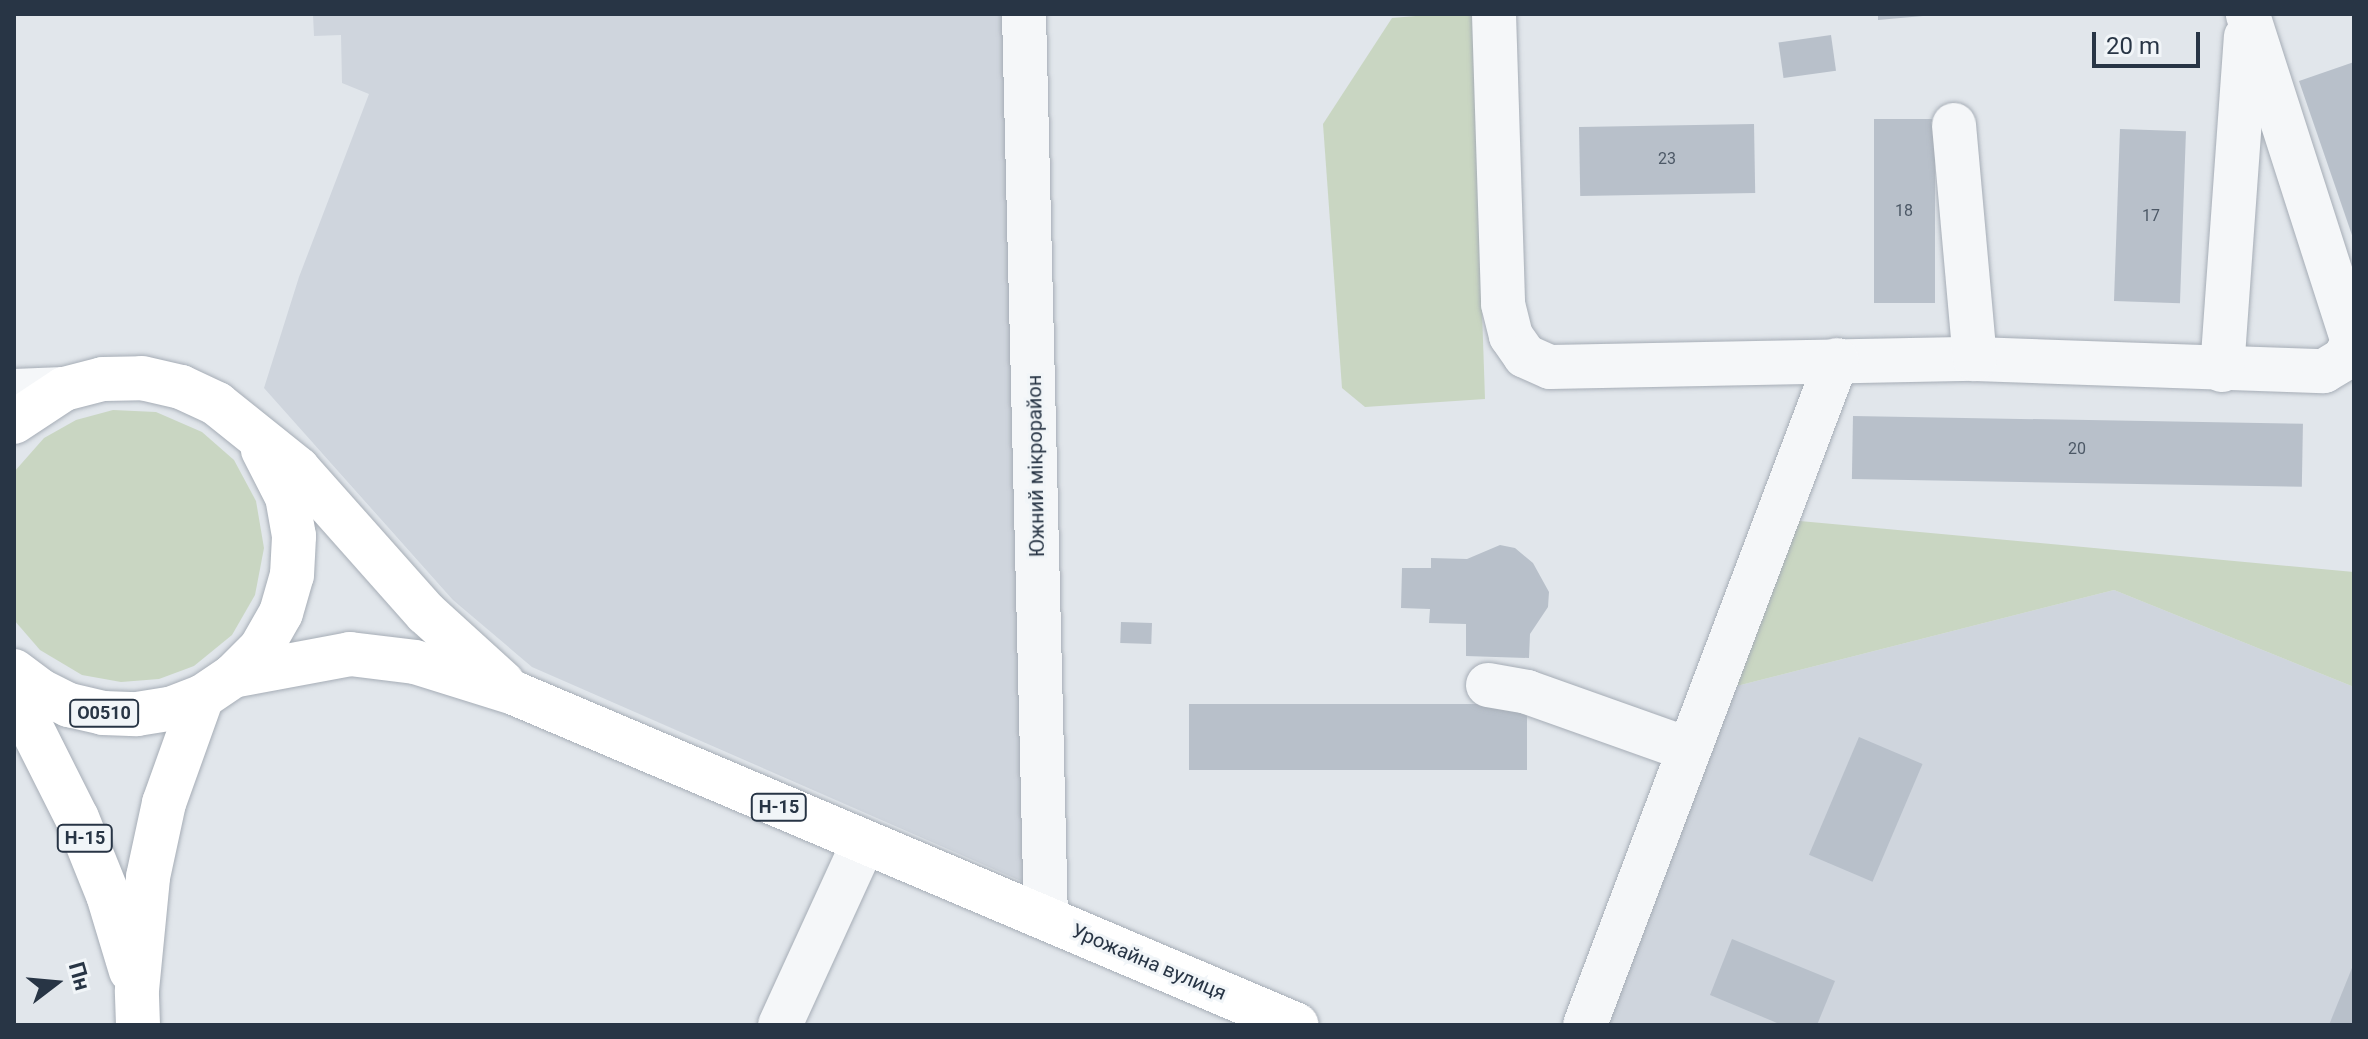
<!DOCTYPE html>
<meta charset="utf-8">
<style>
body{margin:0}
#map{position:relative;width:2368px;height:1039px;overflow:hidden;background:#e1e6eb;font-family:Roboto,sans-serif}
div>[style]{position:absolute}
.built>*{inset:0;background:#cfd5dd}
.green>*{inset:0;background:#c9d6c2}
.building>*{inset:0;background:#b8c0ca;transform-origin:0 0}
.roads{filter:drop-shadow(0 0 2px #a6adb6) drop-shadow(0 0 2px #a6adb6)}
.minor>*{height:44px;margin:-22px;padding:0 22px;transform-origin:22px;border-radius:22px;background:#f5f7f9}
.major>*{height:44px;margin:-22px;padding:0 22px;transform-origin:22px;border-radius:22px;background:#fff}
span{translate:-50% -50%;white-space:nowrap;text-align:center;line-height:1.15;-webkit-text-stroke:6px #f1f5f8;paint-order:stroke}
.number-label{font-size:16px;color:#4c5866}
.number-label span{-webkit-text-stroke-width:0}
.shield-label span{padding:2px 6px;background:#f1f5f8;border:2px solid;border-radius:6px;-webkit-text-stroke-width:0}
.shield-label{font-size:18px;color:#283545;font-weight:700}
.street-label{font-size:20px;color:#283545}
.frame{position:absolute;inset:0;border:16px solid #283545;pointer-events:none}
.north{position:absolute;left:16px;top:943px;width:80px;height:80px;-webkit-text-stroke:6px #f1f5f8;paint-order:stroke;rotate:74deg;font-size:22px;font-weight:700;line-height:32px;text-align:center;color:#283545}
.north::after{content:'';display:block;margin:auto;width:28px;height:36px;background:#283545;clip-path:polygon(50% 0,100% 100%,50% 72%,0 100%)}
.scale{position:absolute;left:2092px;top:32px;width:108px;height:36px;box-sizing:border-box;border:4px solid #283545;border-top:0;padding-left:10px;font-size:24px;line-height:28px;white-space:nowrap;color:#283545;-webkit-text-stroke:6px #f1f5f8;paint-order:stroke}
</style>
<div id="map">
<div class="built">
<i style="clip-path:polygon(313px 14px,1024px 14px,1046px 892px,532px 667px,453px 600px,264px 388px,299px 277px,369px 94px,342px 83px,341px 35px,314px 36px)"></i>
<i style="clip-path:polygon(2114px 590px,2354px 687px,2354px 1025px,1585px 1025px,1709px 693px)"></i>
</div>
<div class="green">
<i style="clip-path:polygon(1439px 14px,1472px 14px,1485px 399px,1365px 407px,1342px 388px,1323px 124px,1392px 18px)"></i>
<i style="clip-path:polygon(113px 410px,156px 412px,202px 432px,234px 460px,256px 501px,264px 548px,255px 595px,232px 635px,194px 666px,159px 679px,121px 682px,82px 675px,40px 650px,14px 620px,14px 472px,44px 438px,76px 420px)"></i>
<i style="clip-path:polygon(1778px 519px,2354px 572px,2354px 687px,2114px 590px,1709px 693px)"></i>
</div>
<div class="building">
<i style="clip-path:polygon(1878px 14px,1923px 14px,1923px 16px,1878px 20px)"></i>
<i style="left:1831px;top:35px;width:36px;height:53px;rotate:82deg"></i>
<i style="clip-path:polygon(2354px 62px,2354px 241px,2299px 81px)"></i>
<i style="left:1874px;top:119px;width:61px;height:184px"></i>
<i style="left:1754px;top:124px;width:69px;height:175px;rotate:89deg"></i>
<i style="left:2120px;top:129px;width:66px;height:172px;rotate:2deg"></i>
<i style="left:1853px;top:416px;width:450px;height:63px;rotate:1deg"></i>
<i style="clip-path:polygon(1500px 545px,1515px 548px,1533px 563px,1549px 592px,1548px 607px,1530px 634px,1529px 658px,1466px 656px,1466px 624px,1429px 623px,1430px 609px,1401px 608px,1402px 568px,1431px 568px,1431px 558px,1467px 559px)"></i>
<i style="left:1121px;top:622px;width:31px;height:21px;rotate:2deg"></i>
<i style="left:1189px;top:704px;width:338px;height:66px"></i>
<i style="left:1859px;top:737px;width:69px;height:128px;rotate:23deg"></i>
<i style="clip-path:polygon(1732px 939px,1835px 981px,1817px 1025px,1782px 1025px,1710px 995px)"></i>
<i style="clip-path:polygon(2354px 963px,2354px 1025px,2329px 1025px)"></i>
</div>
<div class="roads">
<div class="minor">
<i style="left:1024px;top:14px;width:904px;rotate:88.61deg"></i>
<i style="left:1494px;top:14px;width:290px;rotate:88.2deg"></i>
<i style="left:1503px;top:304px;width:33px;rotate:76deg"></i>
<i style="left:1511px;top:336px;width:24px;rotate:55deg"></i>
<i style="left:1525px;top:356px;width:27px;rotate:24deg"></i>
<i style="left:1550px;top:367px;width:425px;rotate:-1.1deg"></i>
<i style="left:1975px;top:359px;width:349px;rotate:2deg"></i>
<i style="left:2324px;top:371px;width:23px;rotate:-31deg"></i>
<i style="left:2344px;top:359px;width:19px;rotate:-62deg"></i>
<i style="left:2353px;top:342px;width:344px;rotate:-107.8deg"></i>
<i style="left:1954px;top:125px;width:235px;rotate:84.9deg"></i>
<i style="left:2222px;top:370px;width:334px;rotate:-85.9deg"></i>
<i style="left:14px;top:391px;width:50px;rotate:-2.3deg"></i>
<i style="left:1488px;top:685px;width:40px;rotate:10deg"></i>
<i style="left:1527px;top:692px;width:170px;rotate:19.6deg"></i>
<i style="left:780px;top:1025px;width:199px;rotate:-65.4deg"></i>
<i style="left:1585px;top:1025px;width:711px;rotate:-69.25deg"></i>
</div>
<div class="major">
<i style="left:14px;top:422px;width:60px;rotate:-33.4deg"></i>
<i style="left:64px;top:389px;width:40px;rotate:-14.4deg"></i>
<i style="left:103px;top:379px;width:39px;rotate:-1deg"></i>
<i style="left:142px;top:378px;width:40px;rotate:13deg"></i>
<i style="left:181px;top:387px;width:40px;rotate:25deg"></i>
<i style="left:217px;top:404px;width:104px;rotate:38.7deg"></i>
<i style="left:298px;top:469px;width:193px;rotate:48.4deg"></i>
<i style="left:426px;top:613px;width:104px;rotate:42.3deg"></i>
<i style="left:14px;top:671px;width:31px;rotate:37deg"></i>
<i style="left:39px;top:690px;width:34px;rotate:27deg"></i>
<i style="left:69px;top:705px;width:35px;rotate:13deg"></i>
<i style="left:103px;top:713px;width:34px;rotate:2deg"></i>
<i style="left:137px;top:714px;width:33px;rotate:-9deg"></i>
<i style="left:170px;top:709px;width:34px;rotate:-21deg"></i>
<i style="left:202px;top:697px;width:37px;rotate:-34deg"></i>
<i style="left:233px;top:676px;width:40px;rotate:-45deg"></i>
<i style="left:261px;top:648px;width:40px;rotate:-60.3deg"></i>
<i style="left:281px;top:613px;width:40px;rotate:-74deg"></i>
<i style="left:292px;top:575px;width:39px;rotate:-87deg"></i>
<i style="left:294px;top:536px;width:40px;rotate:-100deg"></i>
<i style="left:287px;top:497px;width:53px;rotate:-117.1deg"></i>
<i style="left:233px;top:676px;width:119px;rotate:-10.6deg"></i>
<i style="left:350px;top:654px;width:65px;rotate:7deg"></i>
<i style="left:415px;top:662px;width:104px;rotate:17.4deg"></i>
<i style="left:514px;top:693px;width:850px;rotate:22.98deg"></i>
<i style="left:14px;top:693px;width:140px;rotate:63.3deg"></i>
<i style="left:77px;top:818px;width:83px;rotate:68.1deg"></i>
<i style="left:108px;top:895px;width:79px;rotate:73.2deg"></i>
<i style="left:138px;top:1025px;width:35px;rotate:-92deg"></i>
<i style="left:137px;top:990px;width:114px;rotate:-84.4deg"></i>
<i style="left:148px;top:877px;width:76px;rotate:-77.8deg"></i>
<i style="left:164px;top:803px;width:113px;rotate:-70.3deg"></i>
</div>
</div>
<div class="number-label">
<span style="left:1667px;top:159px">23</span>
<span style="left:1904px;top:211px">18</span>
<span style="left:2151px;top:216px">17</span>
<span style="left:2077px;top:449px">20</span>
</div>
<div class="shield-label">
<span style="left:104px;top:713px">О0510</span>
<span style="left:779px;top:807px">Н-15</span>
<span style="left:85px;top:838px">Н-15</span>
</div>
<div class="street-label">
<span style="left:1036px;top:466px;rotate:-91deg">Южний мікрорайон</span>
<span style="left:1149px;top:962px;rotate:23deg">Урожайна вулиця</span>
</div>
<div class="frame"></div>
<div class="north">Пн</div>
<div class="scale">20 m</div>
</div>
